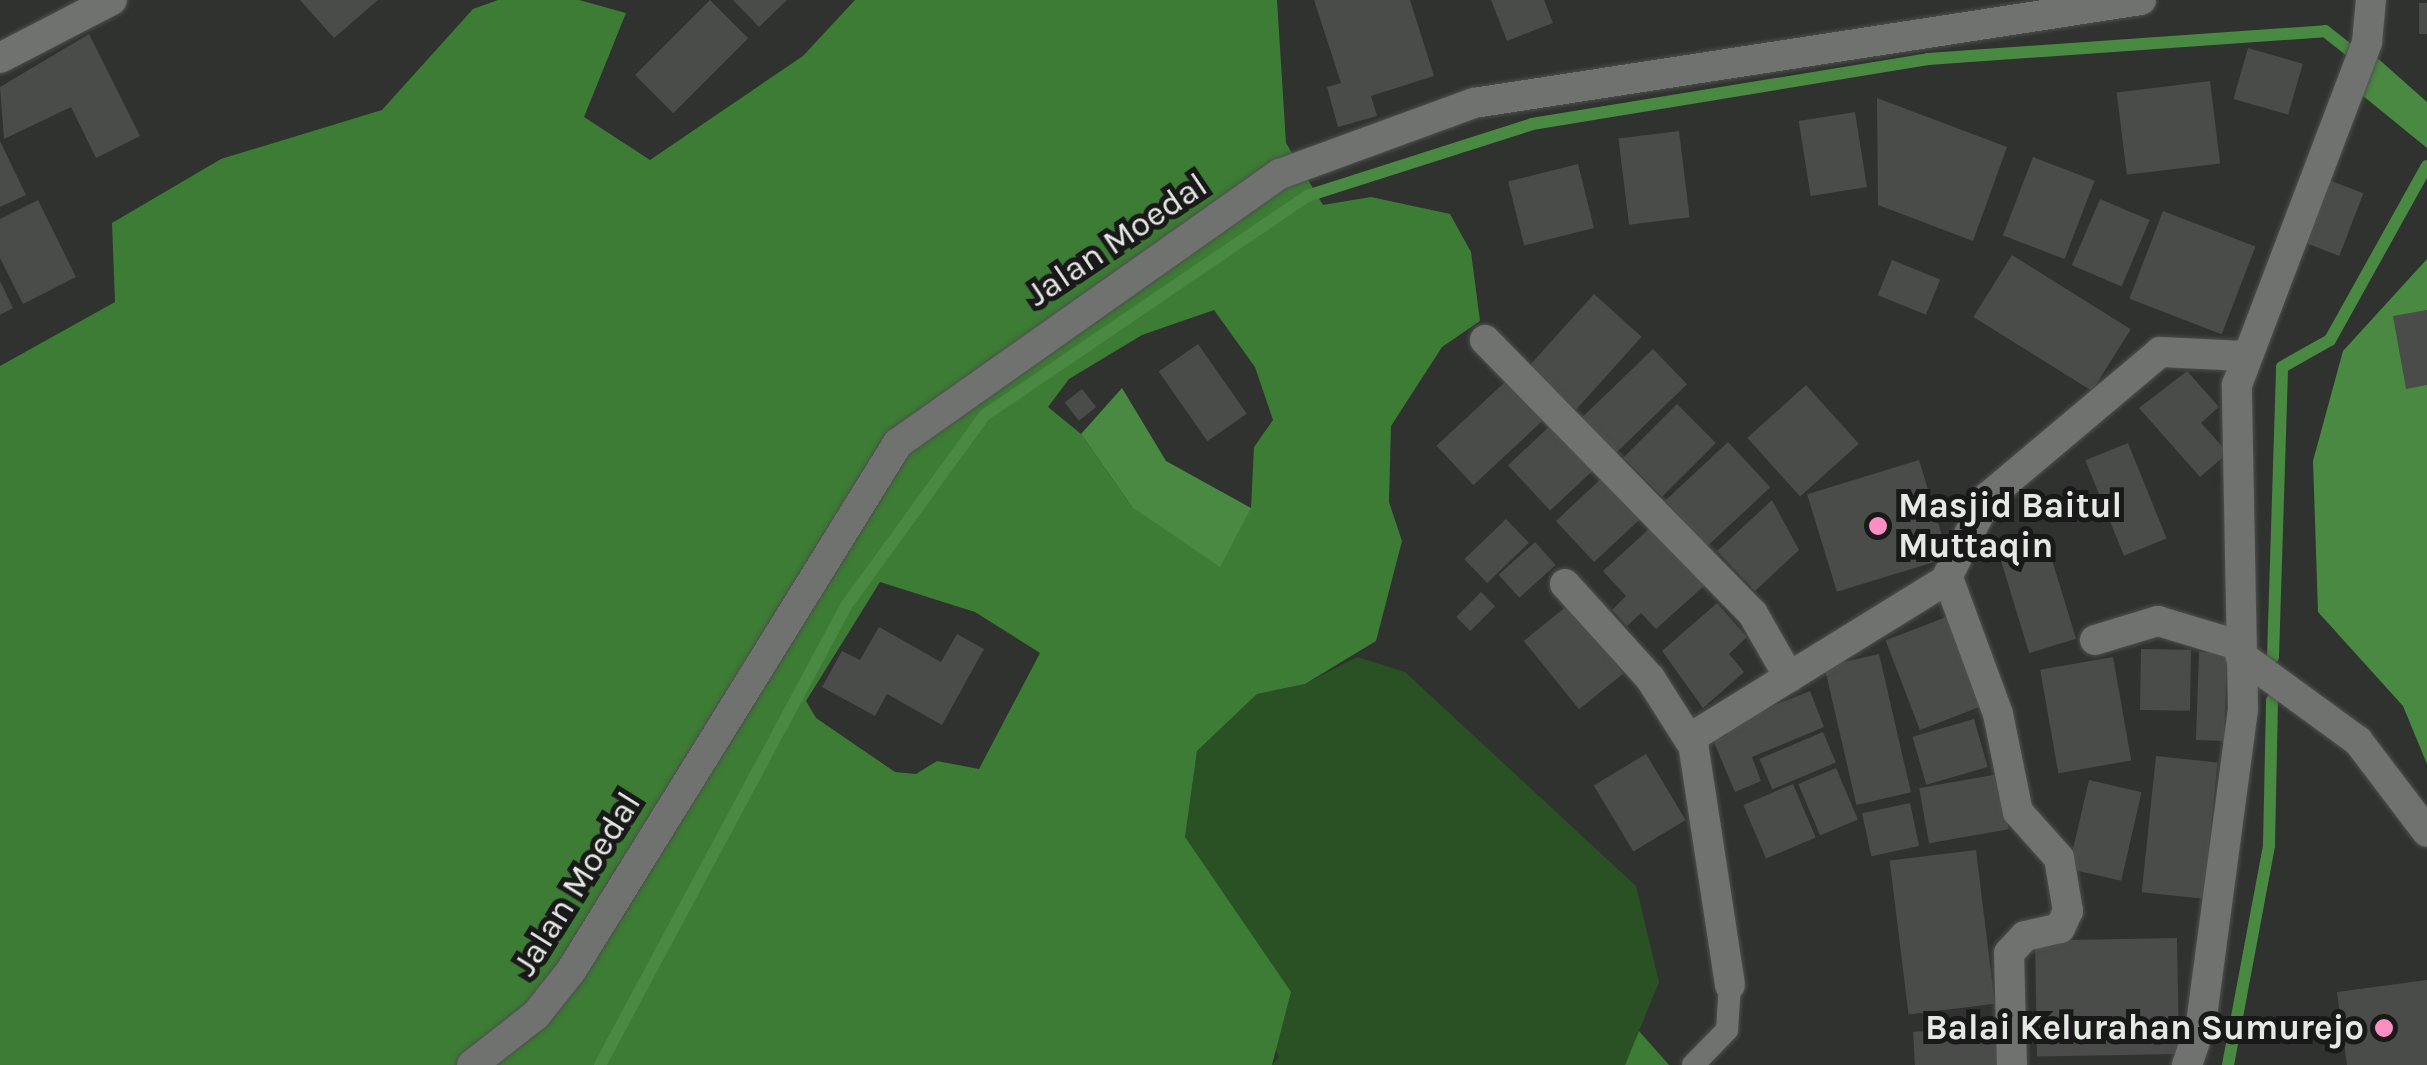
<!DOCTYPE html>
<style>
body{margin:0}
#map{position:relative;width:2427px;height:1065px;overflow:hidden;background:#2f322f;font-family:Karla,sans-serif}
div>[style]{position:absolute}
.green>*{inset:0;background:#295123}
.forest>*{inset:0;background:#3d7c35}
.water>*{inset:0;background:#498941}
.stream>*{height:12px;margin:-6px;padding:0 6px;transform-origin:6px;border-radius:6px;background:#498941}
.building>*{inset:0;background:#494c48;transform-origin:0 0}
.roads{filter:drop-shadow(0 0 2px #4d504d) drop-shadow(0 0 2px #4d504d)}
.lane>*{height:22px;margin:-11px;padding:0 11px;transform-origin:11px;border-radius:11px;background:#6f726e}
.street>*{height:30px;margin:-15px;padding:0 15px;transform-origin:15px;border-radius:15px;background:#6f726e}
.dots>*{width:28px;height:28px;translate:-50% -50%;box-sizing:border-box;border:5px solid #181918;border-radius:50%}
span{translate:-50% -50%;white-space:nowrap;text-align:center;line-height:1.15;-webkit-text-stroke:10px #181918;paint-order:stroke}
.street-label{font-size:35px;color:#e6e8e6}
.poi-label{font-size:35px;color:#e6e8e6;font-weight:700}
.left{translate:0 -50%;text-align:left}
.right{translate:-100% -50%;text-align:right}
</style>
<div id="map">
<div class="green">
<i style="clip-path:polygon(1357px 657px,1405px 672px,1636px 886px,1659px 982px,1625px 1065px,1272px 1065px,1279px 1057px,1185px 837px,1197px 751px,1257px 694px,1305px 684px)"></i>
</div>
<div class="forest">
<i style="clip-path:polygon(evenodd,498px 0,579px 0,626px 13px,584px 117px,650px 160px,803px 56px,855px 0,1277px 0,1286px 143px,1323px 205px,1371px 197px,1450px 214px,1471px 252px,1480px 321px,1442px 347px,1391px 426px,1389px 502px,1402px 541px,1376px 641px,1305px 684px,1257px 694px,1197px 751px,1185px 837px,1291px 992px,1272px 1065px,0 1065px,0 366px,115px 302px,112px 223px,221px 159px,382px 110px,473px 9px,498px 0,1214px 310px,1255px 367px,1273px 420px,1254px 447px,1251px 508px,1132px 507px,1081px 434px,1048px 407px,1069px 379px,1142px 335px,1214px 310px,498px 0,880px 582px,975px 612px,1040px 653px,979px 769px,937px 761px,916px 774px,895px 772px,816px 718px,806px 701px,880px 582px)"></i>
<i style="clip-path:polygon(1639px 1031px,1669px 1065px,1625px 1065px)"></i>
</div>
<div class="water">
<i style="clip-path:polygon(2374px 55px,2427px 102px,2427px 148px,2357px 91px)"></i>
<i style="clip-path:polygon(2427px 259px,2427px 764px,2403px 706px,2318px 612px,2313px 461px,2343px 351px)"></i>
<i style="clip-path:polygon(1122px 388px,1166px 461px,1251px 508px,1220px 567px,1132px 507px,1081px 434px)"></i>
</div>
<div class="stream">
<i style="left:2273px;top:657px;width:290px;rotate:-88.2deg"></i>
<i style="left:2282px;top:367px;width:55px;rotate:-29.4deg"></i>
<i style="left:2330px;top:340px;width:199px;rotate:-60.9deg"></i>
<i style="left:600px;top:1065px;width:521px;rotate:-61.81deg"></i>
<i style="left:846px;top:606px;width:236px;rotate:-54deg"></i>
<i style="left:985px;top:415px;width:389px;rotate:-34.2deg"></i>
<i style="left:1307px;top:196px;width:236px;rotate:-17.7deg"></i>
<i style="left:1532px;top:124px;width:401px;rotate:-9.3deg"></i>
<i style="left:1928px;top:59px;width:398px;rotate:-4deg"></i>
<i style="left:2325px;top:31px;width:42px;rotate:38.2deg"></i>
<i style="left:2228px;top:1065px;width:224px;rotate:-79.4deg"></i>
<i style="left:2269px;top:845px;width:145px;rotate:-88.8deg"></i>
</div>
<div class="building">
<i style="clip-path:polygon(300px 0,378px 0,334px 38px)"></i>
<i style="left:710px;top:0;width:54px;height:106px;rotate:45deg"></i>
<i style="clip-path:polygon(733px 0,787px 0,759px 27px)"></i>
<i style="clip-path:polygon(1314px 0,1410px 0,1434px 76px,1371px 96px,1377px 116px,1338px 127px,1327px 87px,1341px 83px)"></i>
<i style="clip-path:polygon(1491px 0,1544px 0,1553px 23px,1507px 41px)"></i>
<i style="left:2419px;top:3px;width:8px;height:31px"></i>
<i style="clip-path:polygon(89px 34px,140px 136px,96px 158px,71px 107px,4px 139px,0 87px)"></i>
<i style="left:2248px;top:48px;width:57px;height:53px;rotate:16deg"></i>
<i style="left:2210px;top:81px;width:83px;height:94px;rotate:83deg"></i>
<i style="clip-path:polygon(1877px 98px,2007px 147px,1973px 241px,1878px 205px)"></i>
<i style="left:1855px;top:112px;width:76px;height:57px;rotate:81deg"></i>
<i style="left:1679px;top:131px;width:87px;height:61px;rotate:83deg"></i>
<i style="clip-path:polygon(0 141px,26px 195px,0 207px)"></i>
<i style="left:2033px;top:157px;width:66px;height:84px;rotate:21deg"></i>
<i style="left:1578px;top:164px;width:66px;height:72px;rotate:76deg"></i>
<i style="left:2326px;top:179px;width:40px;height:67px;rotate:21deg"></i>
<i style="left:2100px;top:199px;width:54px;height:72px;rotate:23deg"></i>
<i style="clip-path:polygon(38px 200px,76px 277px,23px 304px,0 258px,0 219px)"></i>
<i style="left:2163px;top:211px;width:99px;height:94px;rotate:21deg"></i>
<i style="left:2012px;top:255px;width:140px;height:73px;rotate:32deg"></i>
<i style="left:1892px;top:260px;width:52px;height:38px;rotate:22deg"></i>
<i style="clip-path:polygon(0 281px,13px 308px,0 315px)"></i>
<i style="left:1594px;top:294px;width:64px;height:98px;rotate:42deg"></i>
<i style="clip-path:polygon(2427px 310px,2427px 385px,2406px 389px,2393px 316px)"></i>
<i style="left:1198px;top:344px;width:85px;height:48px;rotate:55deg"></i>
<i style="left:1653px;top:349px;width:49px;height:99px;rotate:46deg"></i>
<i style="clip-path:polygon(2187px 371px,2219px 407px,2201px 423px,2228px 453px,2200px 477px,2139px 408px)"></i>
<i style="left:1506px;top:381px;width:54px;height:95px;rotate:47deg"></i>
<i style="left:1806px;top:385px;width:79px;height:79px;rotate:48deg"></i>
<i style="left:1082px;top:389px;width:23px;height:22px;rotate:52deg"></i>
<i style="left:1677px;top:404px;width:55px;height:76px;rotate:45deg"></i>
<i style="left:1551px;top:425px;width:62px;height:59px;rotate:47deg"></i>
<i style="left:1728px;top:442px;width:62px;height:86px;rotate:47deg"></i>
<i style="left:2128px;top:443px;width:103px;height:46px;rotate:68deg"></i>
<i style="left:1919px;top:460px;width:102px;height:117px;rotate:73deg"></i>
<i style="left:1602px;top:478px;width:56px;height:63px;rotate:47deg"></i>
<i style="clip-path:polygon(1772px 500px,1799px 550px,1755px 591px,1717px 551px)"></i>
<i style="left:1506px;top:519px;width:33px;height:58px;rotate:46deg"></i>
<i style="clip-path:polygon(1651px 527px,1705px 585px,1656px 629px,1641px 613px,1627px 626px,1612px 610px,1626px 596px,1603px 571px)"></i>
<i style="left:1535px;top:542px;width:31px;height:49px;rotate:48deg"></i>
<i style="left:2048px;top:547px;width:96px;height:49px;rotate:73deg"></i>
<i style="left:1481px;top:592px;width:20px;height:35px;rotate:45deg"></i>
<i style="clip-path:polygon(1717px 603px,1747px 637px,1729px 654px,1744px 672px,1703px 708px,1662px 651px)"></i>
<i style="left:1568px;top:605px;width:88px;height:57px;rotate:51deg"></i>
<i style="left:1949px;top:616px;width:96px;height:68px;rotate:69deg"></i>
<i style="clip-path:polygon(879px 627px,941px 662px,957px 634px,984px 649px,942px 725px,887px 694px,875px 716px,822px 687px,842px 651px,860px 660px)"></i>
<i style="left:2141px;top:649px;width:50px;height:61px;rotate:1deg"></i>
<i style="left:2199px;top:652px;width:28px;height:88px;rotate:2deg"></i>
<i style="left:1879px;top:654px;width:142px;height:56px;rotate:77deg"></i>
<i style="left:2113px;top:657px;width:105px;height:74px;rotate:80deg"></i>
<i style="clip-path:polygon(1810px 691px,1824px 727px,1752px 757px,1761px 781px,1735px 792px,1713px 740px,1727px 735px,1723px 726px)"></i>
<i style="left:1974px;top:719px;width:50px;height:64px;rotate:74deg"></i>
<i style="left:1823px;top:732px;width:33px;height:69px;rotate:67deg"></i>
<i style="left:1646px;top:754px;width:77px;height:61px;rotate:59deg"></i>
<i style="left:2156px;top:756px;width:62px;height:137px;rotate:6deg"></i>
<i style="left:1836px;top:768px;width:56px;height:41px;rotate:67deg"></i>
<i style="left:1999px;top:774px;width:56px;height:81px;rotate:80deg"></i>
<i style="left:2089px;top:780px;width:54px;height:91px;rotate:13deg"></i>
<i style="left:1793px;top:784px;width:58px;height:54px;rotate:67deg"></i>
<i style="left:1910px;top:803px;width:44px;height:49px;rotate:78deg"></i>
<i style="left:1976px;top:850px;width:155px;height:87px;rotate:83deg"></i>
<i style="left:2177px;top:938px;width:116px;height:142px;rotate:89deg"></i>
<i style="clip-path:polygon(2427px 980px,2427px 1065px,2347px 1065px,2337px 992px)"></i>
<i style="left:2004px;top:1027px;width:38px;height:91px;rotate:87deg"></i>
</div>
<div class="roads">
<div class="lane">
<i style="left:1693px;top:1065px;width:49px;rotate:-45.8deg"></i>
<i style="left:1727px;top:1030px;width:45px;rotate:-86.2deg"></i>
</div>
<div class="street">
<i style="left:0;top:58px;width:126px;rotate:-27.4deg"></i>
<i style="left:1485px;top:340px;width:383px;rotate:45.6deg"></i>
<i style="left:1753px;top:614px;width:73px;rotate:60.3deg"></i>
<i style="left:1948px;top:578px;width:145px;rotate:69.8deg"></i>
<i style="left:1998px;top:714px;width:100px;rotate:78.5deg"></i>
<i style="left:2018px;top:812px;width:62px;rotate:48.3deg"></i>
<i style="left:2059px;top:858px;width:54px;rotate:80.4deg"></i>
<i style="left:2068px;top:911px;width:19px;rotate:115deg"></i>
<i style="left:2060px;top:928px;width:36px;rotate:167deg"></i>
<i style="left:2025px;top:936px;width:23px;rotate:133deg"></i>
<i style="left:2009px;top:953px;width:112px;rotate:88.5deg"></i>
<i style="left:1565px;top:584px;width:127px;rotate:47.9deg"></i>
<i style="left:1650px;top:678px;width:75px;rotate:57.6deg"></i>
<i style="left:2095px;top:640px;width:66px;rotate:-16.8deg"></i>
<i style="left:2158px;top:621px;width:87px;rotate:16.8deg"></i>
<i style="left:2240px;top:655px;width:146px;rotate:36.1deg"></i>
<i style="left:2358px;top:741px;width:114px;rotate:52.8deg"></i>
<i style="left:1730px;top:985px;width:251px;rotate:-98.7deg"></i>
<i style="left:1692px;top:737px;width:297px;rotate:-31.7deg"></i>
<i style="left:1945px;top:581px;width:94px;rotate:-62.9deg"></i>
<i style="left:1988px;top:497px;width:225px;rotate:-40.1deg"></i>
<i style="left:2160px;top:352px;width:85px;rotate:2.7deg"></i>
<i style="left:472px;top:1065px;width:81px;rotate:-38deg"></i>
<i style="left:536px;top:1015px;width:56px;rotate:-51.5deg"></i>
<i style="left:571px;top:971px;width:621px;rotate:-58.23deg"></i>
<i style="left:898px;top:443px;width:467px;rotate:-35.2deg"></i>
<i style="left:1280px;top:174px;width:207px;rotate:-20.1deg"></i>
<i style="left:1474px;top:103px;width:675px;rotate:-8.78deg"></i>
<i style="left:2187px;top:1065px;width:43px;rotate:-71.1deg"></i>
<i style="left:2201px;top:1024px;width:317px;rotate:-82.4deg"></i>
<i style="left:2243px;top:710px;width:325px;rotate:-91.1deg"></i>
<i style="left:2237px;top:385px;width:367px;rotate:-69.2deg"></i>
<i style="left:2367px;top:42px;width:42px;rotate:-84.6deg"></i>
</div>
</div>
<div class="dots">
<i style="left:1878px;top:526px;background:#fc8fc2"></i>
<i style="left:2384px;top:1028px;background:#fc8fc2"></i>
</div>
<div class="street-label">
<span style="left:1117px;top:240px;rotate:-34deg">Jalan Moedal</span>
<span style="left:577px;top:884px;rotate:-58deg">Jalan Moedal</span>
</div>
<div class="poi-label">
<span class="left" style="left:1898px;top:526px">Masjid Baitul<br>Muttaqin</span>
<span class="right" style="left:2364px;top:1028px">Balai Kelurahan Sumurejo</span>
</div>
</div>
